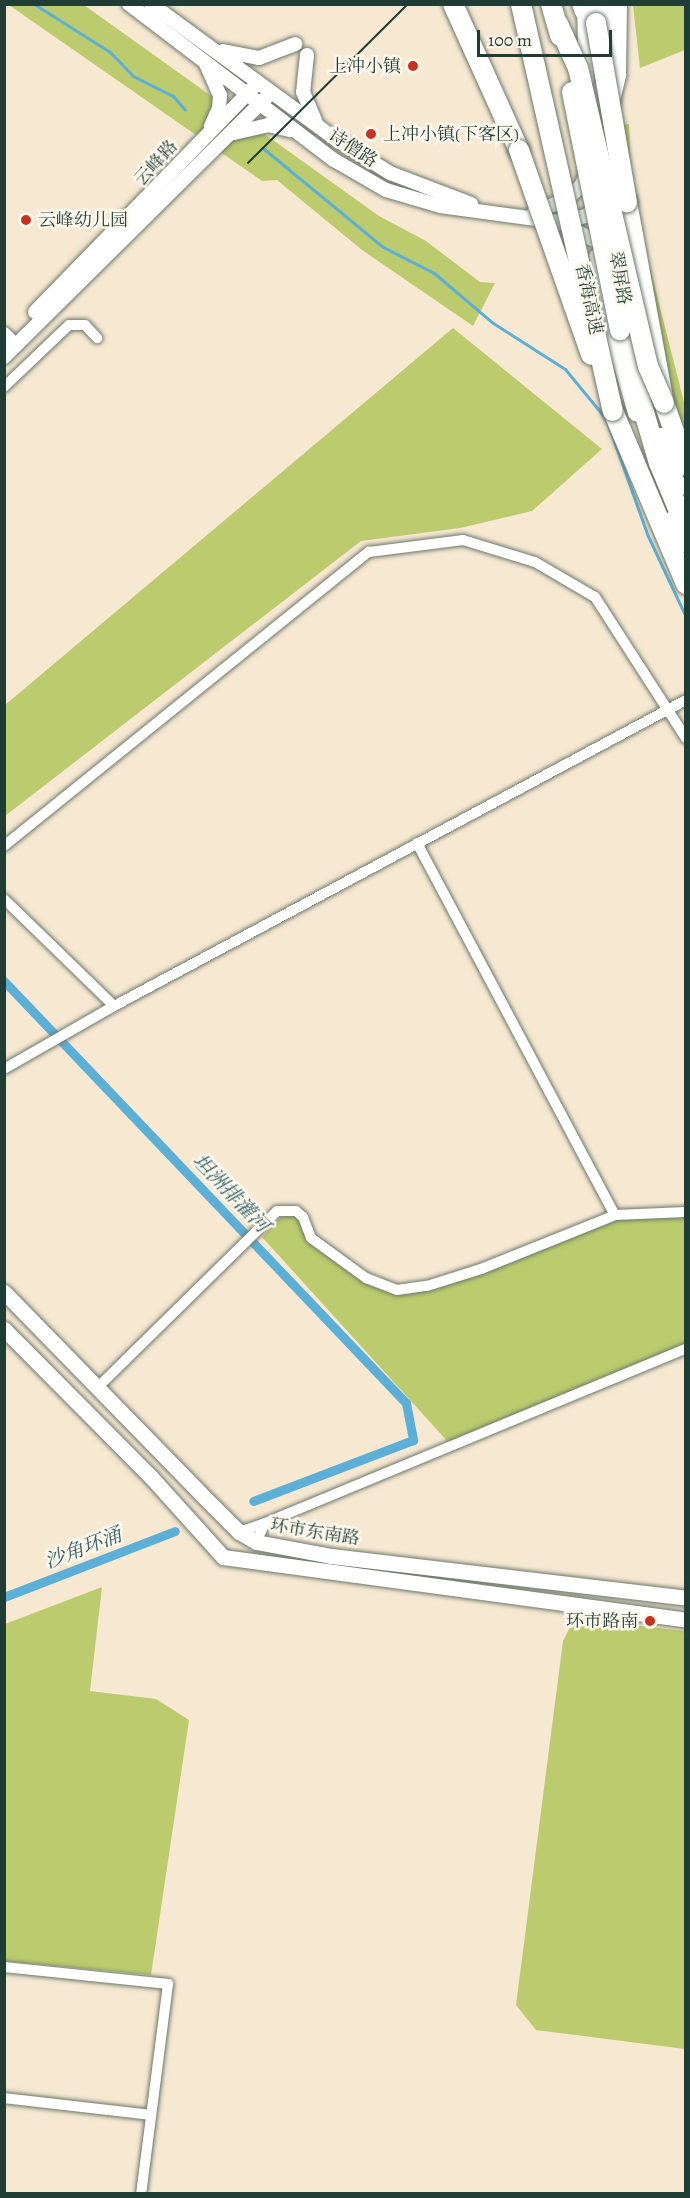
<!DOCTYPE html>
<meta charset="utf-8">
<style>
body{margin:0}
#map{position:relative;width:690px;height:2198px;overflow:hidden;background:#f7e8d2;font-family:Alegreya,"Noto Serif SC",serif}
div>[style]{position:absolute}
.green>*{inset:0;background:#bccb6d}
.stream>*{height:3px;margin:-1.5px;padding:0 1.5px;transform-origin:1.5px;border-radius:1.5px;background:#5cafd7}
.canal>*{height:9px;margin:-4.5px;padding:0 4.5px;transform-origin:4.5px;border-radius:4.5px;background:#5cafd7}
.roads{filter:drop-shadow(0 0 2px #6b796b) drop-shadow(0 0 2px #6b796b)}
.minor>*{height:10px;margin:-5px;padding:0 5px;transform-origin:5px;border-radius:5px;background:#fff}
.tertiary>*{height:14px;margin:-7px;padding:0 7px;transform-origin:7px;border-radius:7px;background:#fff}
.secondary>*{height:15px;margin:-7.5px;padding:0 7.5px;transform-origin:7.5px;border-radius:7.5px;background:#fff}
.primary>*{height:16px;margin:-8px;padding:0 8px;transform-origin:8px;border-radius:8px;background:#fff}
.motorway>*{height:20px;margin:-10px;padding:0 10px;transform-origin:10px;border-radius:10px;background:#fff}
.tram>*{height:1.5px;margin:-0.75px;padding:0 0.75px;transform-origin:0.75px;border-radius:0.75px;background:#1f3d34}
.bridges{filter:drop-shadow(0 0 2px #6b796b) drop-shadow(0 0 2px #6b796b)}
.motorway-bridge>*{height:20px;margin:-10px;padding:0 10px;transform-origin:10px;border-radius:10px;background:#fff}
.dots>*{width:16px;height:16px;translate:-50% -50%;box-sizing:border-box;border:3px solid #fbf7ec;border-radius:50%}
span{translate:-50% -50%;white-space:nowrap;text-align:center;line-height:1.15;-webkit-text-stroke:5px #fbf7ec;paint-order:stroke}
.poi-label{font-size:18px;color:#1f3d34}
.right{translate:-100% -50%;text-align:right}
.left{translate:0 -50%;text-align:left}
.street-label{font-size:18px;color:#1f3d34}
.water-label{font-size:20px;color:#315f65;font-style:italic}
.frame{position:absolute;inset:0;border:6px solid #1f3d34;pointer-events:none}
.scale{position:absolute;left:477px;top:30px;width:135px;height:27px;box-sizing:border-box;border:3px solid #1f3d34;border-top:0;padding-left:8px;font-size:18px;line-height:21px;white-space:nowrap;color:#1f3d34;-webkit-text-stroke:4px #fbf7ec;paint-order:stroke}
</style>
<div id="map">
<div class="green">
<i style="clip-path:polygon(9px 5px,84px 5px,379px 216px,426px 241px,480px 282px,495px 283px,473px 326px,362px 250px,277px 180px,262px 181px)"></i>
<i style="clip-path:polygon(633px 5px,685px 5px,685px 50px,640px 68px)"></i>
<i style="clip-path:polygon(629px 124px,632px 197px,685px 406px,685px 471px,617px 125px)"></i>
<i style="clip-path:polygon(453px 328px,602px 449px,532px 511px,460px 528px,361px 541px,5px 816px,5px 705px)"></i>
<i style="clip-path:polygon(293px 1215px,299px 1219px,303px 1231px,364px 1280px,398px 1294px,616px 1220px,685px 1216px,685px 1344px,449px 1443px,262px 1237px,281px 1217px)"></i>
<i style="clip-path:polygon(102px 1587px,90px 1691px,156px 1699px,189px 1720px,151px 1975px,5px 1961px,5px 1624px)"></i>
<i style="clip-path:polygon(581px 1619px,685px 1631px,685px 2049px,536px 2030px,516px 2005px,563px 1641px,569px 1629px)"></i>
</div>
<div class="stream">
<i style="left:34px;top:4px;width:90px;rotate:32.3deg"></i>
<i style="left:110px;top:52px;width:33px;rotate:46deg"></i>
<i style="left:133px;top:76px;width:45px;rotate:26.6deg"></i>
<i style="left:173px;top:96px;width:18px;rotate:49deg"></i>
<i style="left:264px;top:149px;width:154px;rotate:39.5deg"></i>
<i style="left:383px;top:247px;width:57px;rotate:27deg"></i>
<i style="left:434px;top:273px;width:77px;rotate:40.3deg"></i>
<i style="left:493px;top:323px;width:85px;rotate:32.6deg"></i>
<i style="left:565px;top:369px;width:65px;rotate:50.6deg"></i>
<i style="left:606px;top:419px;width:124px;rotate:70.3deg"></i>
<i style="left:648px;top:536px;width:89px;rotate:64.9deg"></i>
</div>
<div class="canal">
<i style="left:4px;top:981px;width:583px;rotate:46.39deg"></i>
<i style="left:406px;top:1403px;width:38px;rotate:79deg"></i>
<i style="left:413px;top:1440px;width:171px;rotate:159.1deg"></i>
<i style="left:4px;top:1597px;width:183px;rotate:-21.1deg"></i>
</div>
<div class="roads">
<div class="minor">
<i style="left:4px;top:387px;width:90px;rotate:-43.6deg"></i>
<i style="left:69px;top:325px;width:16px"></i>
<i style="left:85px;top:325px;width:18px;rotate:47deg"></i>
<i style="left:417px;top:843px;width:421px;rotate:62deg"></i>
<i style="left:4px;top:846px;width:469px;rotate:-38.9deg"></i>
<i style="left:369px;top:552px;width:95px;rotate:-7.3deg"></i>
<i style="left:463px;top:540px;width:75px;rotate:17deg"></i>
<i style="left:535px;top:562px;width:69px;rotate:30.3deg"></i>
<i style="left:595px;top:597px;width:168px;rotate:57.2deg"></i>
<i style="left:4px;top:899px;width:153px;rotate:44.2deg"></i>
<i style="left:4px;top:1069px;width:127px;rotate:-29.8deg"></i>
<i style="left:114px;top:1006px;width:649px;rotate:-28.15deg"></i>
<i style="left:97px;top:1388px;width:252px;rotate:-44.5deg"></i>
<i style="left:277px;top:1211px;width:19px"></i>
<i style="left:296px;top:1211px;width:9px;rotate:41deg"></i>
<i style="left:303px;top:1217px;width:22px;rotate:69deg"></i>
<i style="left:311px;top:1238px;width:68px;rotate:36deg"></i>
<i style="left:366px;top:1278px;width:33px;rotate:21deg"></i>
<i style="left:397px;top:1290px;width:30px;rotate:-8deg"></i>
<i style="left:427px;top:1286px;width:57px;rotate:-17.5deg"></i>
<i style="left:481px;top:1269px;width:144px;rotate:-21.9deg"></i>
<i style="left:615px;top:1215px;width:71px;rotate:-2.4deg"></i>
<i style="left:265px;top:1523px;width:456px;rotate:-22.5deg"></i>
<i style="left:239px;top:1532px;width:28px;rotate:-19deg"></i>
<i style="left:265px;top:1523px;width:21px;rotate:115deg"></i>
<i style="left:4px;top:1967px;width:165px;rotate:5.9deg"></i>
<i style="left:168px;top:1984px;width:212px;rotate:97.3deg"></i>
<i style="left:4px;top:2098px;width:148px;rotate:6.6deg"></i>
</div>
<div class="tertiary">
<i style="left:129px;top:4px;width:258px;rotate:37.3deg"></i>
<i style="left:334px;top:160px;width:60px;rotate:30deg"></i>
<i style="left:386px;top:190px;width:56px;rotate:16.5deg"></i>
<i style="left:440px;top:206px;width:119px;rotate:7.7deg"></i>
<i style="left:558px;top:222px;width:40px;rotate:26.6deg"></i>
<i style="left:151px;top:4px;width:230px;rotate:36.2deg"></i>
<i style="left:337px;top:140px;width:62px;rotate:31.9deg"></i>
<i style="left:390px;top:173px;width:87px;rotate:20.9deg"></i>
<i style="left:223px;top:51px;width:37px;rotate:11deg"></i>
<i style="left:259px;top:58px;width:39px;rotate:-21deg"></i>
<i style="left:307px;top:55px;width:37px;rotate:96deg"></i>
<i style="left:303px;top:92px;width:33px;rotate:67deg"></i>
<i style="left:206px;top:64px;width:34px;rotate:66deg"></i>
<i style="left:220px;top:95px;width:13px;rotate:94deg"></i>
<i style="left:219px;top:108px;width:20px;rotate:114deg"></i>
<i style="left:234px;top:133px;width:35px;rotate:-13deg"></i>
<i style="left:268px;top:125px;width:23px;rotate:13deg"></i>
<i style="left:534px;top:212px;width:34px;rotate:-21deg"></i>
<i style="left:566px;top:200px;width:21px;rotate:-43deg"></i>
<i style="left:581px;top:186px;width:19px;rotate:-65deg"></i>
<i style="left:563px;top:222px;width:24px;rotate:-15deg"></i>
<i style="left:586px;top:216px;width:20px;rotate:-41deg"></i>
<i style="left:35px;top:312px;width:314px;rotate:-45.8deg"></i>
<i style="left:4px;top:334px;width:16px;rotate:45deg"></i>
<i style="left:4px;top:357px;width:370px;rotate:-44.7deg"></i>
</div>
<div class="secondary">
<i style="left:584px;top:4px;width:75px;rotate:88.5deg"></i>
<i style="left:604px;top:42px;width:38px;rotate:-83deg"></i>
<i style="left:596px;top:256px;width:70px;rotate:79.3deg"></i>
<i style="left:609px;top:325px;width:92px;rotate:73.5deg"></i>
<i style="left:660px;top:435px;width:56px;rotate:70.3deg"></i>
<i style="left:672px;top:518px;width:30px;rotate:63deg"></i>
<i style="left:4px;top:1292px;width:281px;rotate:45.7deg"></i>
<i style="left:200px;top:1493px;width:55px;rotate:45deg"></i>
<i style="left:239px;top:1532px;width:20px;rotate:30deg"></i>
<i style="left:256px;top:1542px;width:76px;rotate:10.6deg"></i>
<i style="left:331px;top:1556px;width:357px;rotate:6.7deg"></i>
<i style="left:4px;top:1329px;width:209px;rotate:45.2deg"></i>
<i style="left:151px;top:1477px;width:108px;rotate:48deg"></i>
<i style="left:223px;top:1557px;width:467px;rotate:7.7deg"></i>
</div>
<div class="primary">
<i style="left:580px;top:4px;width:9px;rotate:69deg"></i>
<i style="left:611px;top:104px;width:30px;rotate:-76deg"></i>
<i style="left:618px;top:75px;width:71px;rotate:-89.2deg"></i>
</div>
<div class="motorway">
<i style="left:453px;top:4px;width:160px;rotate:65.7deg"></i>
<i style="left:596px;top:4px;width:19px;rotate:90deg"></i>
<i style="left:627px;top:202px;width:204px;rotate:79.6deg"></i>
<i style="left:664px;top:403px;width:66px;rotate:70.5deg"></i>
<i style="left:620px;top:330px;width:139px;rotate:73.7deg"></i>
<i style="left:659px;top:463px;width:70px;rotate:67.4deg"></i>
<i style="left:613px;top:411px;width:188px;rotate:67.1deg"></i>
</div>
</div>
<div class="tram">
<i style="left:248px;top:163px;width:226px;rotate:-44.8deg"></i>
</div>
<div class="bridges">
<div class="motorway-bridge">
<i style="left:521px;top:4px;width:417px;rotate:77.3deg"></i>
<i style="left:551px;top:4px;width:33px;rotate:74deg"></i>
<i style="left:596px;top:23px;width:182px;rotate:80.2deg"></i>
<i style="left:558px;top:24px;width:48px;rotate:65.6deg"></i>
<i style="left:578px;top:68px;width:306px;rotate:76.8deg"></i>
<i style="left:648px;top:366px;width:40px;rotate:66.6deg"></i>
<i style="left:572px;top:92px;width:243px;rotate:78.6deg"></i>
<i style="left:519px;top:150px;width:217px;rotate:70.6deg"></i>
</div>
</div>
<div class="dots">
<i style="left:413px;top:66px;background:#c8321e"></i>
<i style="left:371px;top:134px;background:#c8321e"></i>
<i style="left:26px;top:220px;background:#c8321e"></i>
<i style="left:650px;top:1621px;background:#c8321e"></i>
</div>
<div class="poi-label">
<span class="right" style="left:401px;top:66px">上冲小镇</span>
<span class="left" style="left:383px;top:134px">上冲小镇(下客区)</span>
<span class="left" style="left:38px;top:220px">云峰幼儿园</span>
<span class="right" style="left:638px;top:1621px">环市路南</span>
</div>
<div class="street-label">
<span style="left:353px;top:148px;rotate:33deg">诗僧路</span>
<span style="left:156px;top:163px;rotate:-48deg">云峰路</span>
<span style="left:620px;top:278px;rotate:80deg">翠屏路</span>
<span style="left:589px;top:299px;rotate:78deg">香海高速</span>
<span style="left:315px;top:1532px;rotate:9deg">环市东南路</span>
</div>
<div class="water-label">
<span style="left:231px;top:1193px;rotate:46deg">坦洲排灌河</span>
<span style="left:83px;top:1548px;rotate:-21deg">沙角环涌</span>
</div>
<div class="frame"></div>
<div class="scale">100 m</div>
</div>
